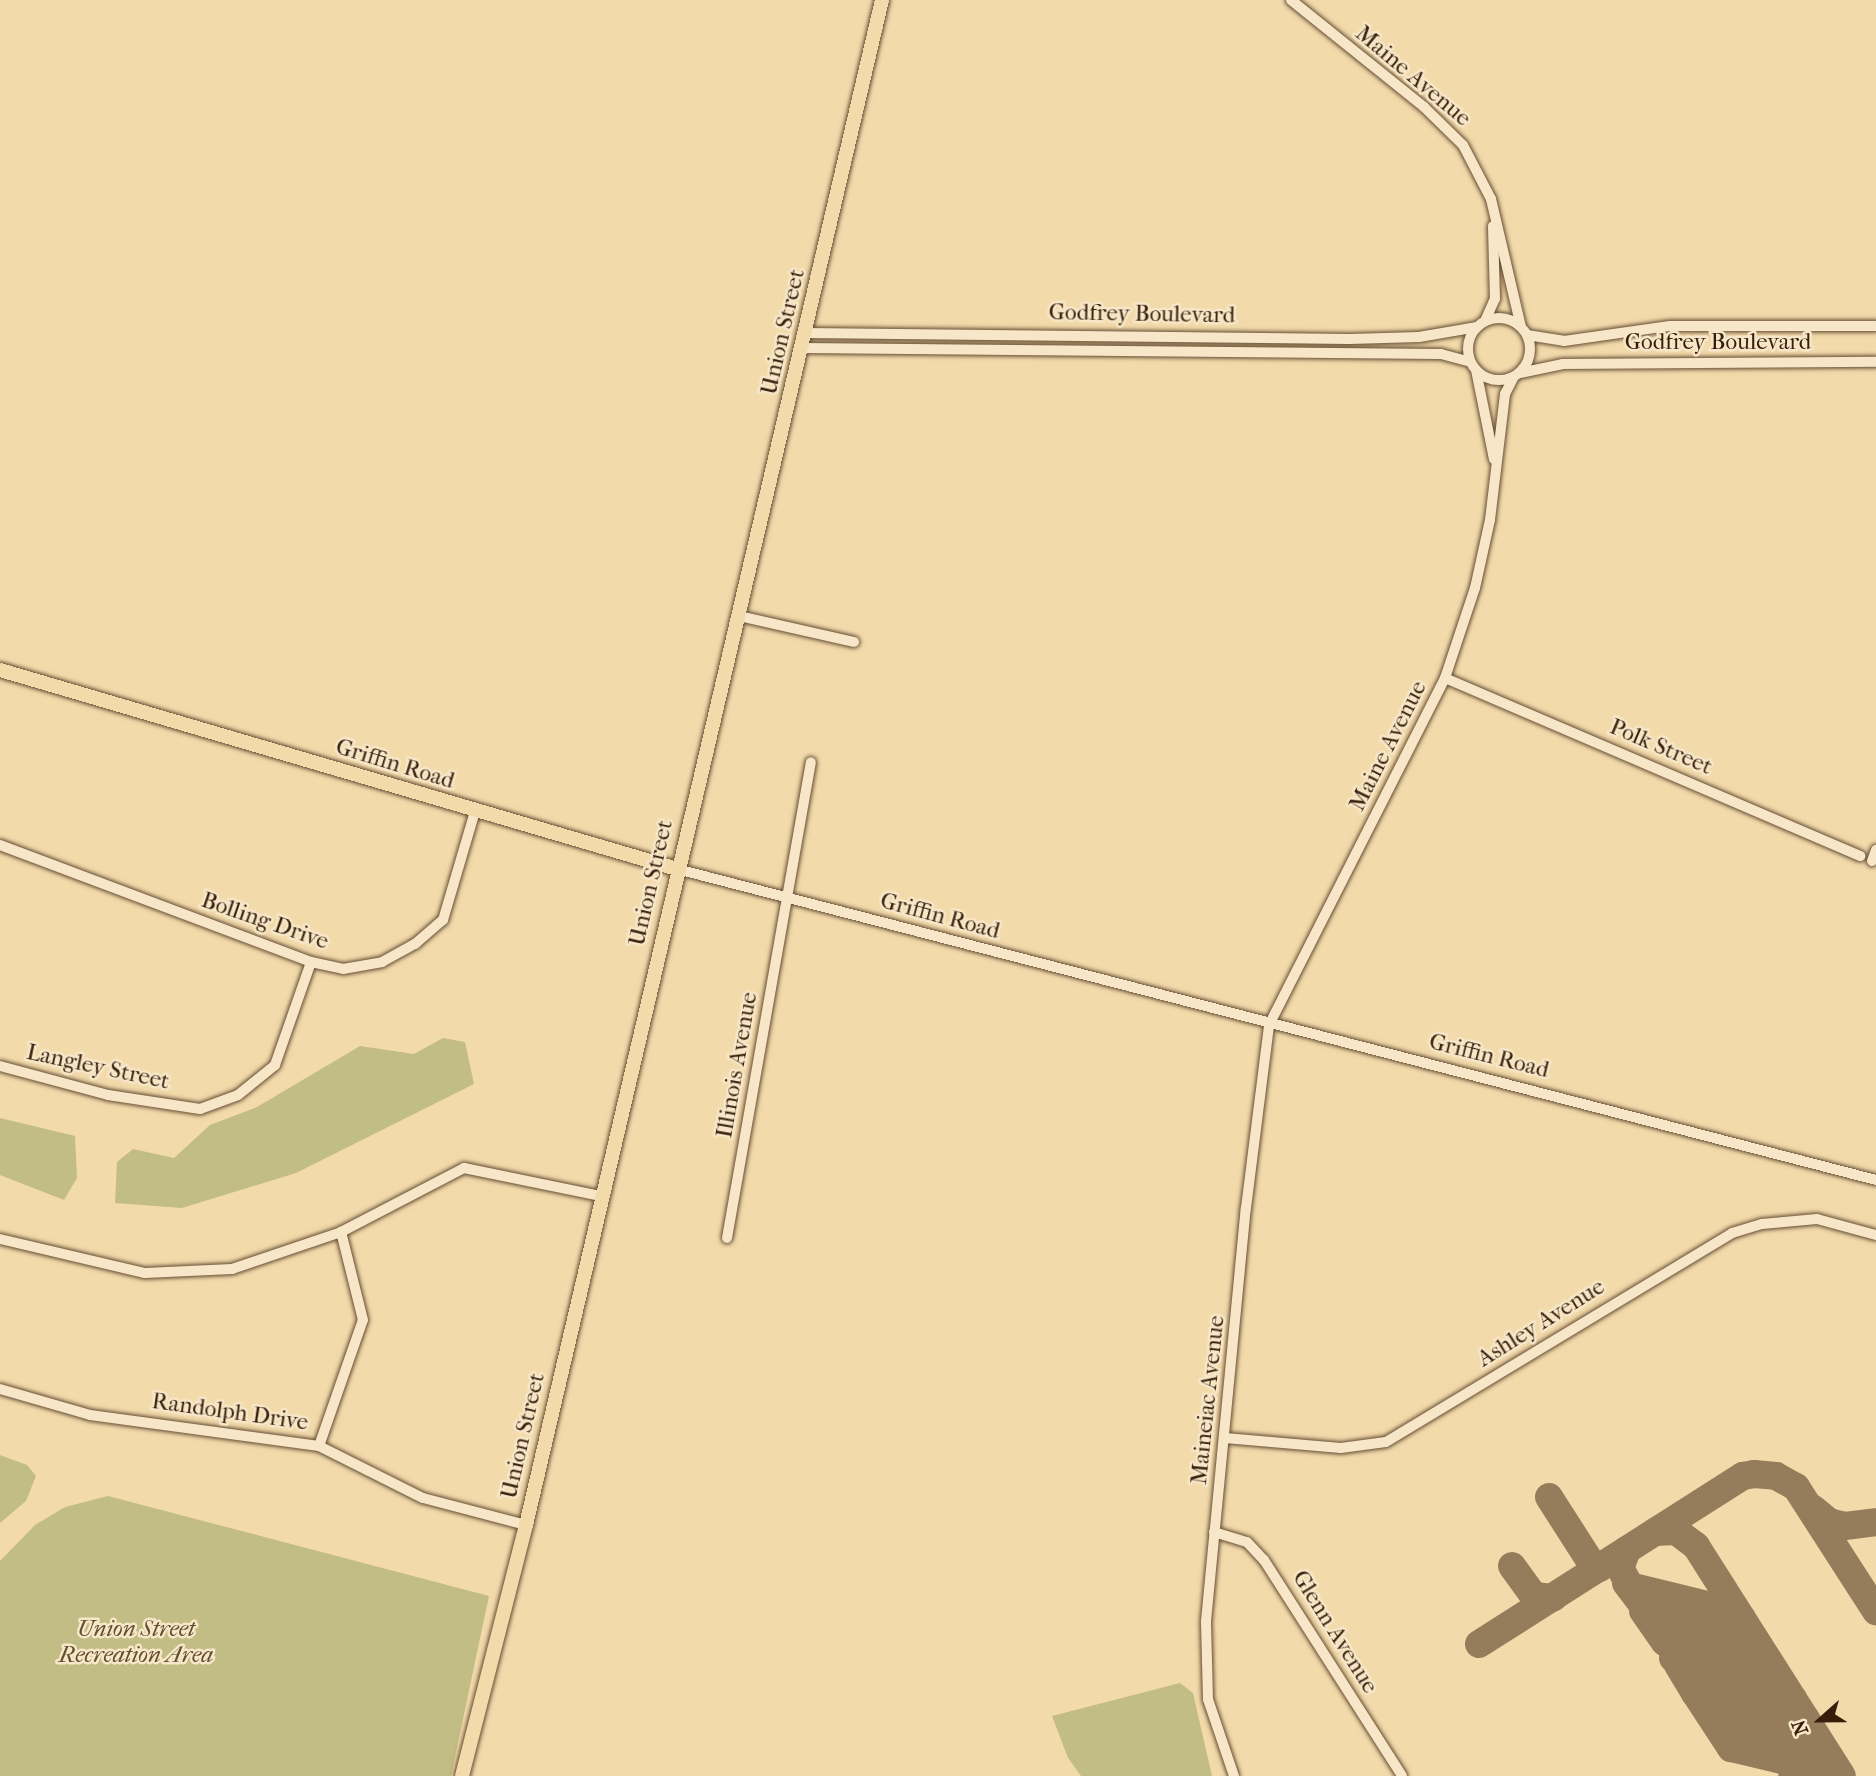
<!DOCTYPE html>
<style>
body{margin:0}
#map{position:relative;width:1876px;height:1776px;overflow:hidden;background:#f3daab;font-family:"IM FELL French Canon",serif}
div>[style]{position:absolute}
.green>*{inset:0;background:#c2bd84}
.taxiway>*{height:28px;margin:-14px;padding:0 14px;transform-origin:14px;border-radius:14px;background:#957c5b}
.roads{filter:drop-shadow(0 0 2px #664d33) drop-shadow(0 0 2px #664d33)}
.minor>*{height:10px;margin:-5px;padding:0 5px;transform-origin:5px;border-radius:5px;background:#f7e7c8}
.minor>.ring{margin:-5px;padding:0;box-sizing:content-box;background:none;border:10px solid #f7e7c8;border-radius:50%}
.major>*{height:14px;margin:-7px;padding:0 7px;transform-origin:7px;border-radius:7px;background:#f3daab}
span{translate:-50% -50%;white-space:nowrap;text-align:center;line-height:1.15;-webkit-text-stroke:5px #f7e7c8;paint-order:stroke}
.street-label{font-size:23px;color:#371e0b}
.park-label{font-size:23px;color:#614e2f;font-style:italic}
.north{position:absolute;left:1785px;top:1685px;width:70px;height:70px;-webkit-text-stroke:5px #f7e7c8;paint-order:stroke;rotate:249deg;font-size:19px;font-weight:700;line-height:28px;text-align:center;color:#371e0b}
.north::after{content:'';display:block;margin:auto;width:24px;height:32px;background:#371e0b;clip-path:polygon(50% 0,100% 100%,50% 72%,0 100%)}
</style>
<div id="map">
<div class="green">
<i style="clip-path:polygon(443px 1038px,465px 1042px,474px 1084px,296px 1173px,182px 1208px,115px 1203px,117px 1162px,133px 1149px,174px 1158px,210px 1125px,257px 1107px,360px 1046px,414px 1054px)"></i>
<i style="clip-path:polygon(0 1118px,75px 1136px,77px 1178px,64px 1200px,0 1175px)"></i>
<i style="clip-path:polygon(0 1455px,27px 1465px,36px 1476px,26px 1501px,0 1523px)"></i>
<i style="clip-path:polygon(108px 1496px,489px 1596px,451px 1776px,0 1776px,0 1561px,35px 1525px,65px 1507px)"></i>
<i style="clip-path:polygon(1180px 1683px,1193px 1693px,1212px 1776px,1081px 1776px,1068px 1758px,1052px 1716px)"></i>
</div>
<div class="taxiway">
<i style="left:1549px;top:1497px;width:76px;rotate:57.4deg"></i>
<i style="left:1590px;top:1561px;width:12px;rotate:35deg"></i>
<i style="left:1812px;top:1508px;width:22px;rotate:39deg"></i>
<i style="left:1829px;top:1522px;width:16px;rotate:14deg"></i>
<i style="left:1845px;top:1526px;width:31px;rotate:-7deg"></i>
<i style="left:1655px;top:1532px;width:21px;rotate:-3deg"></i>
<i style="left:1676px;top:1531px;width:25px;rotate:37deg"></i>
<i style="left:1696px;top:1546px;width:272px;rotate:57.6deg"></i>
<i style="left:1627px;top:1550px;width:19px;rotate:111deg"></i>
<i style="left:1620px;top:1568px;width:21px;rotate:61deg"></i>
<i style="left:1630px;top:1586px;width:101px;rotate:13.8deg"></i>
<i style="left:1728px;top:1610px;width:16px;rotate:30deg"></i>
<i style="left:1512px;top:1566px;width:37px;rotate:54deg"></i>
<i style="left:1534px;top:1596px;width:19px;rotate:6deg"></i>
<i style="left:1626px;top:1583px;width:40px;rotate:53deg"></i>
<i style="left:1650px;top:1615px;width:99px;rotate:13.5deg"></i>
<i style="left:1746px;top:1638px;width:15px;rotate:32deg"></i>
<i style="left:1643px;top:1611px;width:38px;rotate:55deg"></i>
<i style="left:1665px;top:1642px;width:108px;rotate:13.4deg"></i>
<i style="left:1770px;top:1667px;width:8px;rotate:45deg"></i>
<i style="left:1479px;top:1644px;width:313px;rotate:-32.5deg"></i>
<i style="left:1743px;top:1476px;width:11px;rotate:-10deg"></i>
<i style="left:1754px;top:1474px;width:22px;rotate:5deg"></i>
<i style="left:1776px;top:1476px;width:23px;rotate:29deg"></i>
<i style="left:1796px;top:1487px;width:148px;rotate:57.2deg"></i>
<i style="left:1673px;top:1658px;width:14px;rotate:45deg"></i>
<i style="left:1683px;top:1668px;width:95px;rotate:12.7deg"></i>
<i style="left:1776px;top:1689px;width:20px;rotate:30deg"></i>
<i style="left:1678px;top:1665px;width:33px;rotate:59deg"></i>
<i style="left:1695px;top:1693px;width:10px;rotate:24deg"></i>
<i style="left:1704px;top:1697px;width:104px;rotate:12.2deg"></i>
<i style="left:1806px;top:1719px;width:38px;rotate:93deg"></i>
<i style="left:1804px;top:1757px;width:22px;rotate:122deg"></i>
<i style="left:1695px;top:1693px;width:66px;rotate:56.8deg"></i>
<i style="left:1731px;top:1748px;width:86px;rotate:13.4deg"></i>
<i style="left:1714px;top:1721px;width:113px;rotate:14.9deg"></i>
</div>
<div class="roads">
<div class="minor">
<i style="left:1291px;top:0;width:171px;rotate:38.8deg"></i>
<i style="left:1424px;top:107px;width:54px;rotate:44.3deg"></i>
<i style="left:1463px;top:145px;width:61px;rotate:62.6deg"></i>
<i style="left:1491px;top:199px;width:131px;rotate:76.8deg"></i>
<i class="ring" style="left:1468px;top:318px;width:52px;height:52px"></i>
<i style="left:1485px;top:321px;width:24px;rotate:-66deg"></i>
<i style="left:1495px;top:299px;width:73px;rotate:-91.6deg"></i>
<i style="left:806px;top:333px;width:544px;rotate:0.63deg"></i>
<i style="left:1350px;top:339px;width:69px;rotate:-1.7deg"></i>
<i style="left:1419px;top:337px;width:59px;rotate:-9.8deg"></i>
<i style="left:1527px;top:335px;width:37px;rotate:9deg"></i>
<i style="left:1564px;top:341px;width:107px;rotate:-8.1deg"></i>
<i style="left:1670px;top:326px;width:206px"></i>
<i style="left:802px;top:348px;width:639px;rotate:0.54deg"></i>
<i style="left:1441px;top:354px;width:30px;rotate:15deg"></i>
<i style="left:1476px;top:370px;width:91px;rotate:78.6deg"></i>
<i style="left:1520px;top:373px;width:44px;rotate:-11.8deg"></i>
<i style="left:1563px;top:364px;width:313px;rotate:-0.4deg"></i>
<i style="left:739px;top:616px;width:118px;rotate:12.7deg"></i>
<i style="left:1445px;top:678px;width:452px;rotate:23.2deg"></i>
<i style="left:0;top:845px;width:332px;rotate:20.6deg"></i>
<i style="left:311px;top:962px;width:33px;rotate:12deg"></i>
<i style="left:343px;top:969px;width:40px;rotate:-10deg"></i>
<i style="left:382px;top:962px;width:38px;rotate:-29deg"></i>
<i style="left:415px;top:944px;width:37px;rotate:-41deg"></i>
<i style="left:443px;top:920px;width:114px;rotate:-73.6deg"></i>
<i style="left:1872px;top:861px;width:12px;rotate:-70deg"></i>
<i style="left:677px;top:869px;width:1239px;rotate:14.54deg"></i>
<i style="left:0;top:1066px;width:112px;rotate:15deg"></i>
<i style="left:108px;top:1095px;width:93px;rotate:8.7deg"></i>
<i style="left:200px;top:1109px;width:40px;rotate:-20.2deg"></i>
<i style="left:238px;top:1095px;width:48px;rotate:-39deg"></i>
<i style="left:275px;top:1065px;width:109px;rotate:-70.7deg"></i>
<i style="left:727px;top:1238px;width:483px;rotate:-80deg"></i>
<i style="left:0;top:1239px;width:149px;rotate:13.2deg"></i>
<i style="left:145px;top:1273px;width:87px;rotate:-2.6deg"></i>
<i style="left:232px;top:1269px;width:115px;rotate:-18.7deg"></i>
<i style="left:341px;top:1232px;width:139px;rotate:-27.5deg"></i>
<i style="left:464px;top:1168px;width:140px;rotate:11.6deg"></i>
<i style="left:0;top:1389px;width:94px;rotate:16.1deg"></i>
<i style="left:90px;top:1415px;width:231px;rotate:7.7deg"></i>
<i style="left:319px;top:1446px;width:116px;rotate:26.6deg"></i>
<i style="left:423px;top:1498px;width:106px;rotate:14.7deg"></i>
<i style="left:1225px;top:1438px;width:116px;rotate:4.9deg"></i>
<i style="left:1341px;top:1448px;width:45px;rotate:-7.6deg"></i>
<i style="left:1386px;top:1442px;width:404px;rotate:-31.1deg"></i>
<i style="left:1732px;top:1233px;width:31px;rotate:-17deg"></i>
<i style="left:1762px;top:1224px;width:55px;rotate:-5.2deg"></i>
<i style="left:1817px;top:1219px;width:61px;rotate:15.2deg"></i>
<i style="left:319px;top:1446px;width:133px;rotate:-70.8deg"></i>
<i style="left:363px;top:1320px;width:91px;rotate:-104deg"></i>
<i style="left:1214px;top:1532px;width:34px;rotate:17deg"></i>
<i style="left:1247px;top:1542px;width:25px;rotate:47deg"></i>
<i style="left:1264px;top:1560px;width:256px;rotate:57.4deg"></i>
<i style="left:1234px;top:1776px;width:81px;rotate:-108.7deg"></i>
<i style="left:1208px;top:1699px;width:78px;rotate:-91.5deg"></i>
<i style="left:1206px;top:1621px;width:415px;rotate:-84.5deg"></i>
<i style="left:1246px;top:1208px;width:184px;rotate:-82.8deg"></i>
<i style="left:1269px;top:1025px;width:389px;rotate:-63.1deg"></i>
<i style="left:1445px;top:678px;width:95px;rotate:-71.6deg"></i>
<i style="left:1475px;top:588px;width:70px;rotate:-77.6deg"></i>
<i style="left:1490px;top:520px;width:127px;rotate:-83.2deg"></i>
<i style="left:1505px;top:394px;width:18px;rotate:-63deg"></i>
</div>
<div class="major">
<i style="left:0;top:670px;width:706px;rotate:16.38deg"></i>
<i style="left:462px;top:1776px;width:259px;rotate:-75.7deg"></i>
<i style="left:526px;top:1525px;width:1566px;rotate:-76.86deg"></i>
</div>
</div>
<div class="street-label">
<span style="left:1413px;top:76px;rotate:40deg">Maine Avenue</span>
<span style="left:1142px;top:314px;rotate:1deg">Godfrey Boulevard</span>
<span style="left:783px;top:332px;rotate:-77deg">Union Street</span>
<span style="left:1718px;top:342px">Godfrey Boulevard</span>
<span style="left:1388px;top:746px;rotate:-63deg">Maine Avenue</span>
<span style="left:1661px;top:747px;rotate:23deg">Polk Street</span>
<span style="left:395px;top:764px;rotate:17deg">Griffin Road</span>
<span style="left:651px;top:883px;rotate:-77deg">Union Street</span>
<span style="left:940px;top:916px;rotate:15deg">Griffin Road</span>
<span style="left:265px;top:921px;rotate:19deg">Bolling Drive</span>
<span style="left:1489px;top:1056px;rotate:14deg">Griffin Road</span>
<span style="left:737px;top:1065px;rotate:-80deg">Illinois Avenue</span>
<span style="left:98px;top:1067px;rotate:12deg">Langley Street</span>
<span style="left:1541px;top:1323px;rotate:-32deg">Ashley Avenue</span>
<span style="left:1208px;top:1400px;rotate:-84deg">Maineiac Avenue</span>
<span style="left:230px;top:1412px;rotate:8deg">Randolph Drive</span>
<span style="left:523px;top:1436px;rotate:-77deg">Union Street</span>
<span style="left:1335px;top:1632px;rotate:58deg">Glenn Avenue</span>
</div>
<div class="park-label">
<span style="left:136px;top:1642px">Union Street<br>Recreation Area</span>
</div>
<div class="north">N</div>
</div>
